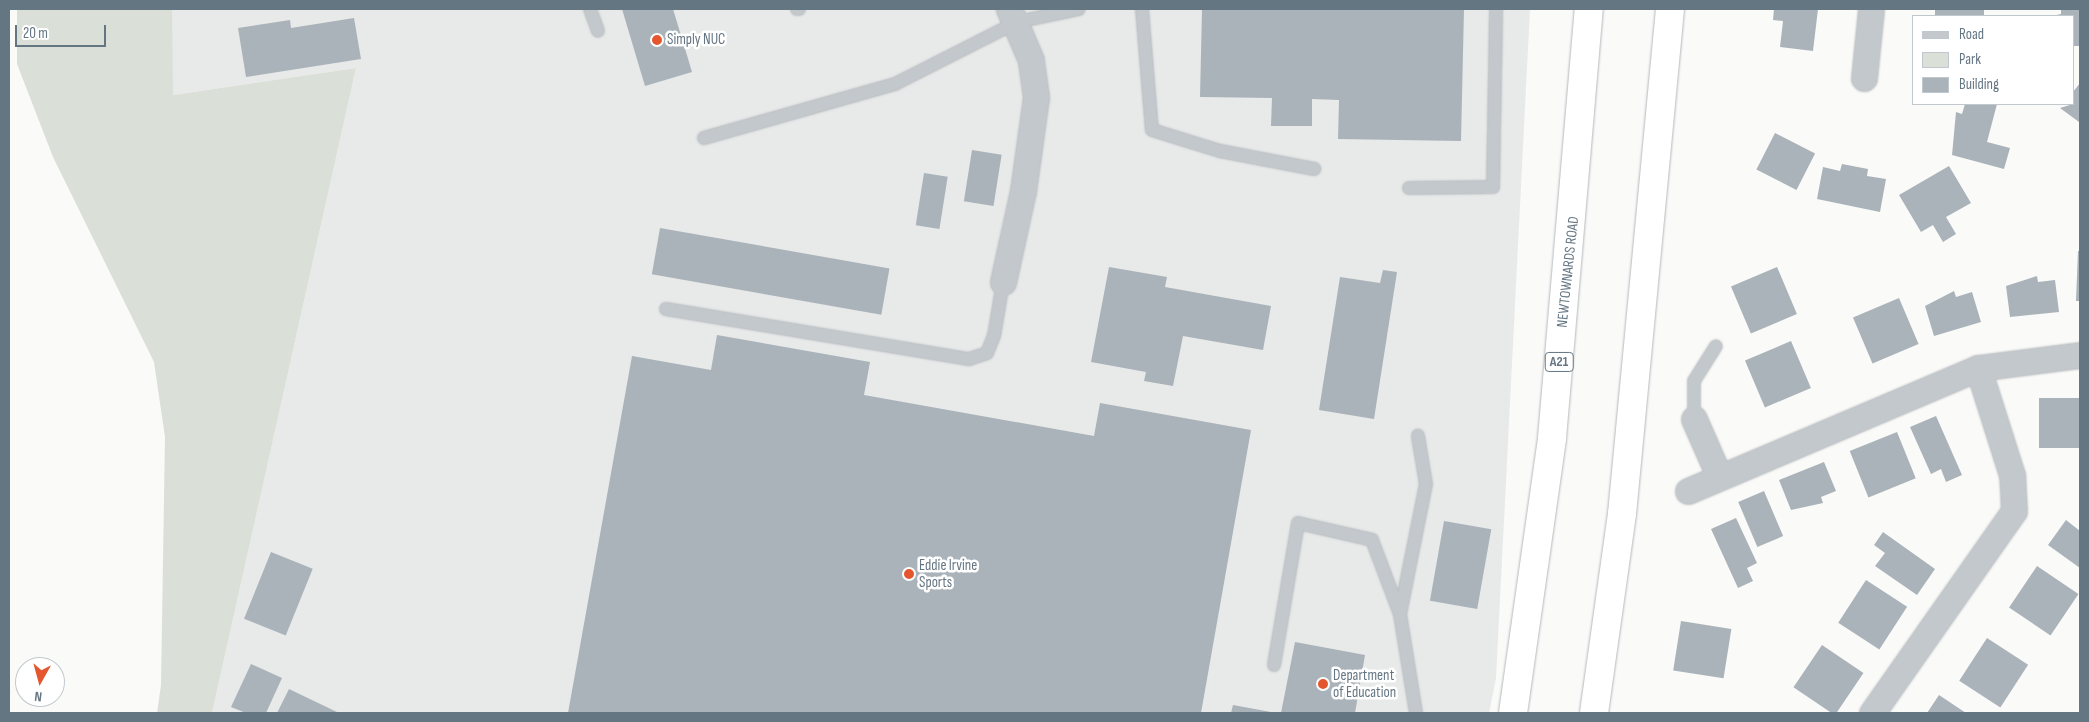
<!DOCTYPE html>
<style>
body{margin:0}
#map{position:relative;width:2089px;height:722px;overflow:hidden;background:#fafaf8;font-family:"Sofia Sans Condensed",sans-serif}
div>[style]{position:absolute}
.built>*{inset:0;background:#e8e9e9}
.green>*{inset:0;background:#dadfd7}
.building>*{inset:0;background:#aab3b9;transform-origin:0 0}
.roads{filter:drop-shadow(0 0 1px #b4b9bd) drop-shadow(0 0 1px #b4b9bd)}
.service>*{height:12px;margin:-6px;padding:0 6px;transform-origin:6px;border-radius:6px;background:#c3c8cc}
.minor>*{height:25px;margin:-12.5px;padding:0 12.5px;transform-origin:12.5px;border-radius:12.5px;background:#c3c8cc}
.trunk>*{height:28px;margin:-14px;padding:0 14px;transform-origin:14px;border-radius:14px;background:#fff}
.dots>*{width:14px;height:14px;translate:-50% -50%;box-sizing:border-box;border:2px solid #fff;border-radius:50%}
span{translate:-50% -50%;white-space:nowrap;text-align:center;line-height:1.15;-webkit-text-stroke:5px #fff;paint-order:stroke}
.shield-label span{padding:1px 4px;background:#fff;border:1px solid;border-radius:4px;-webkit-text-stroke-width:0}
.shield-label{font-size:14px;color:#657683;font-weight:700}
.poi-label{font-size:15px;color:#657683}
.left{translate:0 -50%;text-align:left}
.street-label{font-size:15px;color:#657683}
.frame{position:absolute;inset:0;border:10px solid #657683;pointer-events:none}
.legend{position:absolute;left:1912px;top:15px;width:162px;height:90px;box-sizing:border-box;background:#fff;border:1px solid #c1c8cd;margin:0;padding:6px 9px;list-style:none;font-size:15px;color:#657683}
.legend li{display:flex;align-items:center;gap:10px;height:25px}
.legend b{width:25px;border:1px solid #c1c8cd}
.north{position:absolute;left:15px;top:657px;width:50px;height:50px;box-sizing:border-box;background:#fff;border:1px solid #c1c8cd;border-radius:50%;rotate:187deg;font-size:14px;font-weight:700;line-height:20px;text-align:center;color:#657683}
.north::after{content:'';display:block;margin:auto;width:18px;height:22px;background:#e4572e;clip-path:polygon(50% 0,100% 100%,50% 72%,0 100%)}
.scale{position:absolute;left:15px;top:25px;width:91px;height:22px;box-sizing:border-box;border:2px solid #657683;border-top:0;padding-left:6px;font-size:15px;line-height:18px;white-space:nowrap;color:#657683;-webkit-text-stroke:4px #fff;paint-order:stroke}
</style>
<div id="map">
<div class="built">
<i style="clip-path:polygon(172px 9px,1530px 9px,1496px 678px,1489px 713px,212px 713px,356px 68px,172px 95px)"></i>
</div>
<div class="green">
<i style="clip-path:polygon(17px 9px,172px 9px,173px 95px,356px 68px,212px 713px,157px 713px,161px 685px,165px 437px,154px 362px,53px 157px,17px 64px)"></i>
</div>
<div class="building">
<i style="clip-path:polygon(622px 9px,673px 9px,692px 72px,645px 86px)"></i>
<i style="clip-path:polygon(1202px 9px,1464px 9px,1461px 141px,1338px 139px,1339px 100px,1312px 99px,1312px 126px,1271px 126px,1272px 98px,1200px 97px)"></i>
<i style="clip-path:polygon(1774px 9px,1818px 9px,1813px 51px,1780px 47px,1783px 21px,1773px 20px)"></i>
<i style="left:1935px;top:9px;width:49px;height:7px"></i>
<i style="clip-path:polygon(2061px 9px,2080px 9px,2080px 46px,2073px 46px,2073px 16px,2052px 16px,2061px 14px)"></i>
<i style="clip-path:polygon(354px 18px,361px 59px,246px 77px,238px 28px,290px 20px,291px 28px)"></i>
<i style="clip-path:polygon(2080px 83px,2080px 121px,2079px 122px,2060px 108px,2073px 104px,2073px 92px)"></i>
<i style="clip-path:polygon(1965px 104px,1997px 104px,1987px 142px,2010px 148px,2004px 169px,1952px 155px,1956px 112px,1962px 114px)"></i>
<i style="left:1775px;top:133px;width:45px;height:41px;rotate:27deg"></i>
<i style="left:972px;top:150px;width:30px;height:52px;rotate:9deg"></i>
<i style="clip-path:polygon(1842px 164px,1868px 169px,1867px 176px,1886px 179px,1880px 212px,1817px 199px,1823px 167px,1840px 171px)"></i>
<i style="clip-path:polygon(1949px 166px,1971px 203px,1946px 217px,1956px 234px,1943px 242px,1933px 225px,1921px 232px,1899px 195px)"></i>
<i style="left:924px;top:173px;width:24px;height:53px;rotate:9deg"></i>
<i style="left:660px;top:228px;width:233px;height:47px;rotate:10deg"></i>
<i style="clip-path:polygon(2078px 251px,2080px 251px,2080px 301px,2076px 301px)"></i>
<i style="clip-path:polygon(1109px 267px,1167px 277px,1165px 287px,1271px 306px,1263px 350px,1183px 336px,1173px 386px,1144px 381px,1146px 372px,1091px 362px)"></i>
<i style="left:1777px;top:267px;width:51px;height:50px;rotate:67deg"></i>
<i style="clip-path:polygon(1383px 270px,1397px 272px,1374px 419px,1319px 410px,1340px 277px,1380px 283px)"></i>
<i style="clip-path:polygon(2037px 276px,2038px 282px,2055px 280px,2059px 312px,2010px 317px,2006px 286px)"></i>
<i style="clip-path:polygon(1954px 291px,1956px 297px,1972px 292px,1981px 322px,1934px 336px,1925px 306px)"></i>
<i style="left:1899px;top:298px;width:50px;height:50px;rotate:67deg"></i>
<i style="clip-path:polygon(717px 335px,870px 362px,864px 395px,1094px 436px,1100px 403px,1251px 430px,1201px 713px,568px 713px,632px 356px,711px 370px)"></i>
<i style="left:1791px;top:341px;width:51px;height:50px;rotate:67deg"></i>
<i style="left:2080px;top:398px;width:50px;height:41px;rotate:90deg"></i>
<i style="clip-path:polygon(1936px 416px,1962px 475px,1946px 482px,1941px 469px,1931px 474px,1910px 427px)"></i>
<i style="left:1897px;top:432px;width:50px;height:51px;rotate:68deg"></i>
<i style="clip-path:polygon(1824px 462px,1836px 491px,1821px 497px,1823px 503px,1791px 510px,1779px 480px)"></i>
<i style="left:1764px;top:491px;width:49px;height:28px;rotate:67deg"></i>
<i style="clip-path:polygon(1736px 518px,1757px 563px,1747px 568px,1753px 581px,1738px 588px,1711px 529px)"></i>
<i style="clip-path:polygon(2066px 520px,2080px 531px,2080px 568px,2048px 545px)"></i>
<i style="left:1444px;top:521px;width:48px;height:81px;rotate:10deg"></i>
<i style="clip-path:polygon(1883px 532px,1935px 569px,1917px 595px,1875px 566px,1885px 553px,1874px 545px)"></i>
<i style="left:271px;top:552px;width:45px;height:72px;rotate:22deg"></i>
<i style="left:2037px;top:566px;width:50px;height:50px;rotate:34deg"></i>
<i style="left:1866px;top:580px;width:49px;height:51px;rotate:33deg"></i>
<i style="left:1681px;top:621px;width:51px;height:50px;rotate:9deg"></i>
<i style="left:1987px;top:638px;width:49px;height:51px;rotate:33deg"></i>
<i style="clip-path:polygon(1295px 642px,1365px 655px,1355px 713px,1281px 713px)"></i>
<i style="left:1822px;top:645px;width:50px;height:51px;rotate:34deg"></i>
<i style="clip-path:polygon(251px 664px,282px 678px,266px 713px,246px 713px,231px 707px)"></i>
<i style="clip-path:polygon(289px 689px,339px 713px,277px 713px)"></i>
<i style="clip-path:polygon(1939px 695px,1966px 713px,1927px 713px)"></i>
<i style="clip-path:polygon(1233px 705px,1271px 712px,1270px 713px,1231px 713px)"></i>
</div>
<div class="roads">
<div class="service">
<i style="left:590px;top:9px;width:23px;rotate:70deg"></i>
<i style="left:797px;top:9px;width:2px"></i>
<i style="left:1142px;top:9px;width:121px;rotate:85.3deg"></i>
<i style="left:1152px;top:130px;width:71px;rotate:17.2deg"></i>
<i style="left:1220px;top:151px;width:96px;rotate:10.8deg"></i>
<i style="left:704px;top:138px;width:198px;rotate:-15.8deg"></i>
<i style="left:895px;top:84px;width:137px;rotate:-26.9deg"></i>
<i style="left:1017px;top:22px;width:63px;rotate:-11.8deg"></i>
<i style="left:1409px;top:188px;width:84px;rotate:-0.7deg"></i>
<i style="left:1493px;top:187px;width:178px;rotate:-89deg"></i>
<i style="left:666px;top:309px;width:307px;rotate:9.4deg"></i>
<i style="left:969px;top:359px;width:19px;rotate:-18deg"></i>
<i style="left:987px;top:353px;width:18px;rotate:-68deg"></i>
<i style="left:994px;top:336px;width:55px;rotate:-80.5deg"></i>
<i style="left:1694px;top:419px;width:38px;rotate:-90deg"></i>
<i style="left:1694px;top:381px;width:41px;rotate:-57.8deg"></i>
<i style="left:1274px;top:665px;width:144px;rotate:-80.4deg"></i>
<i style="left:1298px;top:523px;width:76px;rotate:12.9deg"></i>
<i style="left:1372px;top:540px;width:79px;rotate:69.3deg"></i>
<i style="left:1416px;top:713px;width:100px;rotate:-99.2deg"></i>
<i style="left:1400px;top:614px;width:133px;rotate:-78.7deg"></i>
<i style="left:1426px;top:484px;width:49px;rotate:-99.5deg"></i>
</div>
<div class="minor">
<i style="left:1864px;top:78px;width:69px;rotate:-84.2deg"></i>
<i style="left:1003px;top:282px;width:93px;rotate:-77.6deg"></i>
<i style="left:1023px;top:191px;width:95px;rotate:-82.1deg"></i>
<i style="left:1036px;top:97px;width:37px;rotate:-98deg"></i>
<i style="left:1031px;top:60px;width:56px;rotate:-113.3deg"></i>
<i style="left:1694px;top:419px;width:62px;rotate:66.3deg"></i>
<i style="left:1688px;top:491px;width:315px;rotate:-23deg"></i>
<i style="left:1978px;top:368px;width:103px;rotate:-7.3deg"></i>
<i style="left:1872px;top:713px;width:247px;rotate:-54.9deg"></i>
<i style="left:2014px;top:511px;width:36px;rotate:-93deg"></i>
<i style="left:2012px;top:475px;width:112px;rotate:-107.6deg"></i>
</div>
<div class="trunk">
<i style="left:1513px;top:713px;width:278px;rotate:-81.9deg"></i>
<i style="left:1552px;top:438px;width:431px;rotate:-85.1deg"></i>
<i style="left:1594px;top:713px;width:201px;rotate:-82deg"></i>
<i style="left:1622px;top:514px;width:507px;rotate:-84.57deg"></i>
</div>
</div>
<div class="dots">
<i style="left:657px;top:40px;background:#e4572e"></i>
<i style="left:909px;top:574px;background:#e4572e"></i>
<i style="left:1323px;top:684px;background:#e4572e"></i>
</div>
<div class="shield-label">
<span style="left:1559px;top:362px">A21</span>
</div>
<div class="poi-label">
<span class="left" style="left:667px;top:40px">Simply NUC</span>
<span class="left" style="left:919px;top:574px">Eddie Irvine<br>Sports</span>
<span class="left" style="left:1333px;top:684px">Department<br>of Education</span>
</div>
<div class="street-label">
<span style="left:1568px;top:272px;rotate:-84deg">NEWTOWNARDS ROAD</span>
</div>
<div class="frame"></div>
<ul class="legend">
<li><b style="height:6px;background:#c3c8cc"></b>Road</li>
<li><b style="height:14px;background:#dadfd7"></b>Park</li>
<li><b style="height:14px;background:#aab3b9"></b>Building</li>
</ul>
<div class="north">N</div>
<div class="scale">20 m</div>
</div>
